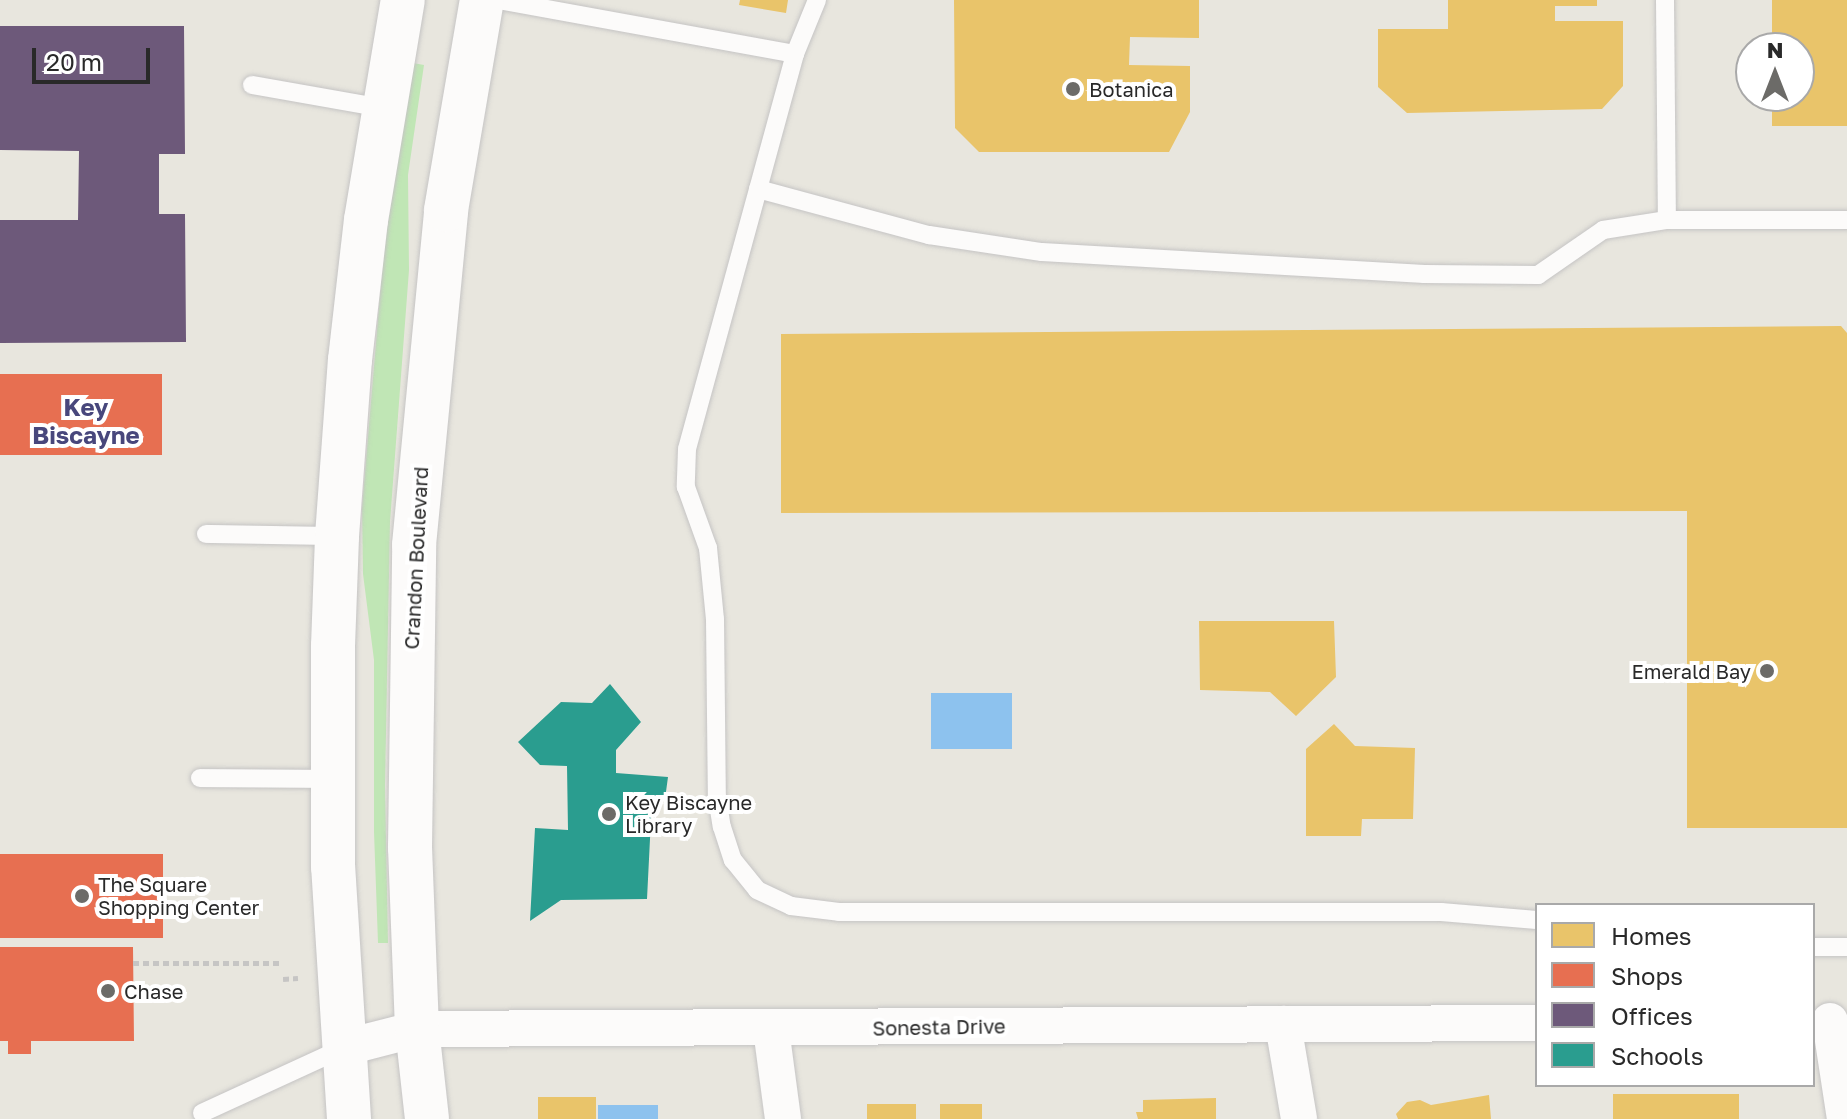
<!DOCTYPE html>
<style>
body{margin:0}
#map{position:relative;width:1847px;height:1119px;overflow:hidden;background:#e8e6de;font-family:"Golos Text",sans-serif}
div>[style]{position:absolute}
.green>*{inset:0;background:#c0e6b5}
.water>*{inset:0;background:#8dc2ee;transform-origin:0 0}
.homes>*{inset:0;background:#e9c46a;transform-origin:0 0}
.shops>*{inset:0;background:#e76f51;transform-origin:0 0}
.offices>*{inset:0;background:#6d597a}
.schools>*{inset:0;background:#2a9d8f}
.path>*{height:5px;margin-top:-2.5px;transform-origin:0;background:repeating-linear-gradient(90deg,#c6c5c4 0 6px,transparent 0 10px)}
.roads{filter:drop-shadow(0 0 2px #c5c4c4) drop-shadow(0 0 2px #c5c4c4)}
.service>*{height:18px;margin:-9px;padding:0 9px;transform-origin:9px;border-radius:9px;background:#fcfbfa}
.minor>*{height:36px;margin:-18px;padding:0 18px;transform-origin:18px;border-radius:18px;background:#fcfbfa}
.secondary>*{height:44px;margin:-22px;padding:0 22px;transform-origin:22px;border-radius:22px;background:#fcfbfa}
.dots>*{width:22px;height:22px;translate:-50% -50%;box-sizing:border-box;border:4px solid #fff;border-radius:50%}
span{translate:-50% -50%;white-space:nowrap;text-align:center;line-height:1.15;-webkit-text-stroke:8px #fff;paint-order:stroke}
.poi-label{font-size:20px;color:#292929}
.left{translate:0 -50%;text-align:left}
.right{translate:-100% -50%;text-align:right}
.street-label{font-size:20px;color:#292929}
.quarter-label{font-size:24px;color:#48477c;font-weight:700}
.legend{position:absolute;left:1535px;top:903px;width:280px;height:184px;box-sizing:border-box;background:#fff;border:2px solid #a9a9a9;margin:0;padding:10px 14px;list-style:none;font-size:24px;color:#292929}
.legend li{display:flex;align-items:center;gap:16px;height:40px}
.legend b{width:40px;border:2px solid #a9a9a9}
.north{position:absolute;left:1735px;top:32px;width:80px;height:80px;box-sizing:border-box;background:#fff;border:2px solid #a9a9a9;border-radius:50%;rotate:0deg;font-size:22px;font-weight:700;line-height:32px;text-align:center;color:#292929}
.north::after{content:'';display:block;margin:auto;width:28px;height:36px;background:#6c6b68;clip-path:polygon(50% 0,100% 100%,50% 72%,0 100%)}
.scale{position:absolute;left:32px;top:48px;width:118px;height:36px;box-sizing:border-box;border:4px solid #292929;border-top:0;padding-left:10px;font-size:24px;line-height:28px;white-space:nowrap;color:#292929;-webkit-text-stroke:6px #fff;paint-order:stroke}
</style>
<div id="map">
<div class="green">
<i style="clip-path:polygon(413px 63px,424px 65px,408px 175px,409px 270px,390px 522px,385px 786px,388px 943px,378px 943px,374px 832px,374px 660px,363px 574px,362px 508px,384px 248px)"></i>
</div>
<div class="water">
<i style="left:1012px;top:693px;width:56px;height:81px;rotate:90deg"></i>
<i style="left:598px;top:1105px;width:60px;height:14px"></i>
</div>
<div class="homes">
<i style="clip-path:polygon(740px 0,788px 0,786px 13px,739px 5px)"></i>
<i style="clip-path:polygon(954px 0,1199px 0,1199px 38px,1130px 37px,1129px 65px,1190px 66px,1190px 112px,1169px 152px,979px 152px,955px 128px)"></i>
<i style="clip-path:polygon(1448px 0,1597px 0,1597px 6px,1555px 6px,1555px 21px,1623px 21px,1623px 86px,1602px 109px,1407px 113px,1378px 87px,1378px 29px,1448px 29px)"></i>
<i style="clip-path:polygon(1772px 0,1847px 0,1847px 126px,1772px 126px,1772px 96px,1799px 96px,1799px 48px,1772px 48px)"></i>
<i style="clip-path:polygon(1841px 326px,1847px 333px,1847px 828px,1687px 828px,1687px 511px,781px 513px,781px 334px)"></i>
<i style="clip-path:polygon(1199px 621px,1334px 621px,1336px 677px,1296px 716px,1270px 692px,1200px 690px)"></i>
<i style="clip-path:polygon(1334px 724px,1355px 746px,1415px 748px,1413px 819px,1362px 819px,1361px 836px,1306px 836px,1306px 749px)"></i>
<i style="left:1613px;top:1094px;width:126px;height:25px"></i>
<i style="clip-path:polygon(1489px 1095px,1491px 1119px,1398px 1119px,1396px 1114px,1407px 1102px,1420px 1100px,1431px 1105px)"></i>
<i style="left:596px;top:1097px;width:22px;height:58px;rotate:90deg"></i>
<i style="clip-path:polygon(1216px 1098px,1216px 1119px,1138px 1119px,1136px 1112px,1143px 1112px,1143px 1100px)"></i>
<i style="left:916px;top:1104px;width:15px;height:49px;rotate:90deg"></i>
<i style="left:982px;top:1104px;width:15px;height:42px;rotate:90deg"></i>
</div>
<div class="shops">
<i style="left:0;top:374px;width:162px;height:81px"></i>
<i style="left:0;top:854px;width:163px;height:84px"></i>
<i style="clip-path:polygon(0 947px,133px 947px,134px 1041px,31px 1041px,31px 1054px,8px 1054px,8px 1041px,0 1041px)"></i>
</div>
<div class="offices">
<i style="clip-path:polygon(0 26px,184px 26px,185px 154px,159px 154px,159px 214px,185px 214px,186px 342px,0 343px,0 220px,78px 220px,79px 151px,0 150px)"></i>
</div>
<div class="schools">
<i style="clip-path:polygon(610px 684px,641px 722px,616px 750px,616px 773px,668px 777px,665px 799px,652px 799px,647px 899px,561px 900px,530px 921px,535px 828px,568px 830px,567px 766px,540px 765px,518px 742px,561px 702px,592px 703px)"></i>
</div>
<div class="path">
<i style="left:133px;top:963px;width:147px"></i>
<i style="left:283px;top:979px;width:15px;rotate:-4deg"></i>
</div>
<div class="roads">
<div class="service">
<i style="left:498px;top:0;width:302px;rotate:10.3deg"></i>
<i style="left:817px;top:0;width:58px;rotate:112.2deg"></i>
<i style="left:795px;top:54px;width:409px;rotate:105.3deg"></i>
<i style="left:687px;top:449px;width:38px;rotate:92deg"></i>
<i style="left:686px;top:487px;width:65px;rotate:70.2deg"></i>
<i style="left:708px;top:548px;width:71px;rotate:84.4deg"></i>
<i style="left:715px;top:619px;width:178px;rotate:89.4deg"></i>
<i style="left:717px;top:797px;width:30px;rotate:81deg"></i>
<i style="left:722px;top:827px;width:35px;rotate:72deg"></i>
<i style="left:733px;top:860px;width:38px;rotate:51deg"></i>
<i style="left:757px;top:890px;width:38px;rotate:25deg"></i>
<i style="left:791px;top:906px;width:48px;rotate:7.1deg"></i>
<i style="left:839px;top:912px;width:602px"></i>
<i style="left:1441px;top:912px;width:96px;rotate:4.8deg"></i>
<i style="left:1665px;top:0;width:220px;rotate:89.5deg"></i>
<i style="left:252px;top:85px;width:133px;rotate:10deg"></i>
<i style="left:758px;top:189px;width:177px;rotate:15.1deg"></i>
<i style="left:929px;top:235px;width:114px;rotate:8.6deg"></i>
<i style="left:1042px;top:252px;width:383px;rotate:3.3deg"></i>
<i style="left:1424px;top:274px;width:114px;rotate:0.5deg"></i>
<i style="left:1538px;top:275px;width:79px;rotate:-34.7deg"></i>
<i style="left:1603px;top:230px;width:65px;rotate:-8.9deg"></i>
<i style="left:1667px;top:220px;width:180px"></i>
<i style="left:206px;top:534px;width:131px;rotate:0.9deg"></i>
<i style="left:200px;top:778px;width:131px;rotate:0.4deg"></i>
<i style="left:1813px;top:947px;width:34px"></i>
<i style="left:202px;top:1113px;width:155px;rotate:-24.7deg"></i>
</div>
<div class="minor">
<i style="left:1830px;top:1021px;width:99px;rotate:81.3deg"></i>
<i style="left:1283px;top:1024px;width:96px;rotate:80.4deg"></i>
<i style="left:771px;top:1029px;width:91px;rotate:82.4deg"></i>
<i style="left:343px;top:1048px;width:76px;rotate:-14.4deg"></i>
<i style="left:417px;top:1029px;width:1120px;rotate:-0.31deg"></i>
</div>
<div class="secondary">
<i style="left:349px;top:1119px;width:253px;rotate:-93.6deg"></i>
<i style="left:333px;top:867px;width:221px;rotate:-90deg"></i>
<i style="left:333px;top:646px;width:110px;rotate:-87.9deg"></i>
<i style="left:337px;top:536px;width:176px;rotate:-85.8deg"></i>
<i style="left:350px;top:360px;width:141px;rotate:-83.5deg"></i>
<i style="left:366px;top:220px;width:223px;rotate:-80.5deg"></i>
<i style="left:427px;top:1119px;width:91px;rotate:-96.3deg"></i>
<i style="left:417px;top:1029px;width:181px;rotate:-92.2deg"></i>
<i style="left:410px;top:848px;width:303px;rotate:-89.2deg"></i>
<i style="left:414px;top:545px;width:337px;rotate:-84.5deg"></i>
<i style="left:446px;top:210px;width:213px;rotate:-80.3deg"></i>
</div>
</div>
<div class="dots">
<i style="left:1073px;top:89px;background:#6c6b68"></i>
<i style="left:1767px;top:671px;background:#6c6b68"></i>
<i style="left:609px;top:814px;background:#6c6b68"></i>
<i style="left:82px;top:896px;background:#6c6b68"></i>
<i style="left:108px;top:991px;background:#6c6b68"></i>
</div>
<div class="poi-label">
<span class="left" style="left:1089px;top:89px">Botanica</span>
<span class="right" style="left:1751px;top:671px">Emerald Bay</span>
<span class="left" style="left:625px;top:814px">Key Biscayne<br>Library</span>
<span class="left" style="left:98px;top:896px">The Square<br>Shopping Center</span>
<span class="left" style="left:124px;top:991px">Chase</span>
</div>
<div class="street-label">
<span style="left:416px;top:558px;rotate:-87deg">Crandon Boulevard</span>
<span style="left:939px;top:1027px;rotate:-1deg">Sonesta Drive</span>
</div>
<div class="quarter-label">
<span style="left:86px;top:421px">Key<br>Biscayne</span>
</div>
<ul class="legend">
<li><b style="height:22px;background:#e9c46a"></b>Homes</li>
<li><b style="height:22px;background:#e76f51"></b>Shops</li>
<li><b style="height:22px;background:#6d597a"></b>Offices</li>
<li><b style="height:22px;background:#2a9d8f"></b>Schools</li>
</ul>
<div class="north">N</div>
<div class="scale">20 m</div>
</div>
